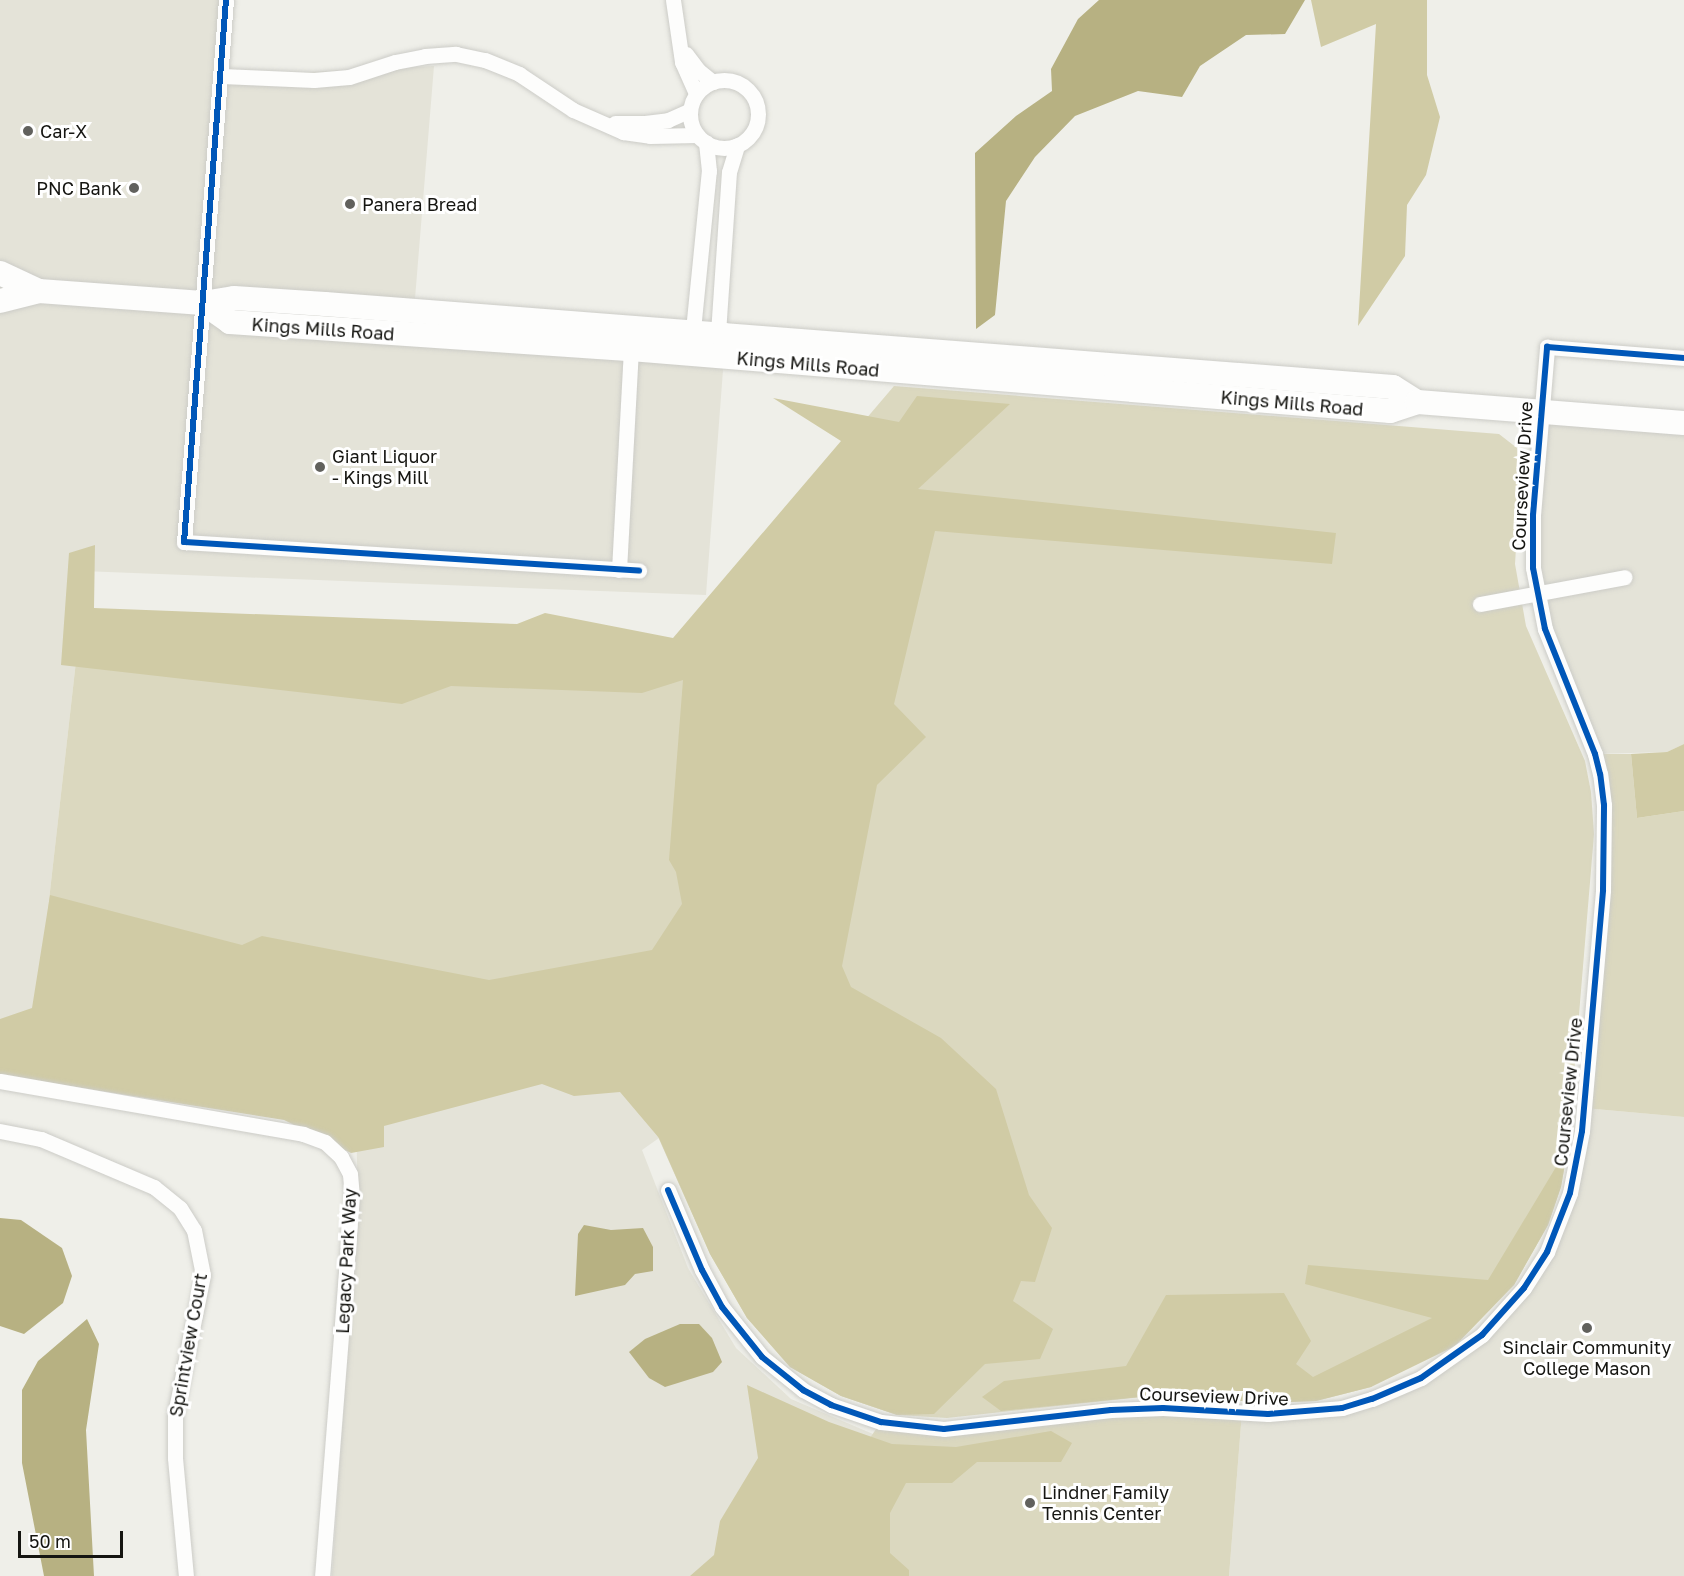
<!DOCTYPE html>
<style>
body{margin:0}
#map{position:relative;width:1684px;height:1576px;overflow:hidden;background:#efefe9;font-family:"Golos Text",sans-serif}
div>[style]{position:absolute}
.built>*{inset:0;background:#e4e3d8}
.green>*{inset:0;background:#dbd8bf}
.forest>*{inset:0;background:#d0cba5}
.water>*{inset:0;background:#b7b182}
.roads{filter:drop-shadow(0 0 2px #ccccc7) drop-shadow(0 0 2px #ccccc7)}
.street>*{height:15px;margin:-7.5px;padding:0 7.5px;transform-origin:7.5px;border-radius:7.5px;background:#fdfdfc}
.street>.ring{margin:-7.5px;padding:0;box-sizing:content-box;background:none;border:15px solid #fdfdfc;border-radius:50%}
.primary>*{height:24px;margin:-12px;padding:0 12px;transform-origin:12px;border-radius:12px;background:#fdfdfc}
.cycleway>*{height:6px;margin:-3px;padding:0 3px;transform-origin:3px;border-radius:3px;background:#0057b8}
.dots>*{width:16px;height:16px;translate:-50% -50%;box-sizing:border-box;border:3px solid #fff;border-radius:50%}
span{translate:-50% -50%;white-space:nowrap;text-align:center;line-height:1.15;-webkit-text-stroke:6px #fff;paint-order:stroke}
.poi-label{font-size:18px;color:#151511}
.left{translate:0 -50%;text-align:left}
.right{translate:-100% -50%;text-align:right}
.street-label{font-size:18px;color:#151511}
.scale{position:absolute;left:18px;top:1531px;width:105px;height:27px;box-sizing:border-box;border:3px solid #151511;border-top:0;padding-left:8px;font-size:18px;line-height:21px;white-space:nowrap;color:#151511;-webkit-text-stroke:4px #fff;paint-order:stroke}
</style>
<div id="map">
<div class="built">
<i style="clip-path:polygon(0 0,226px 0,222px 76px,434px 66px,414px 311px,234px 298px,230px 322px,724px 357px,706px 595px,82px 571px,81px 617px,29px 1077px,0 1071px)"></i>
<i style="clip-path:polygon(1541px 411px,1684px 423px,1684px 744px,1667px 752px,1595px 754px,1536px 594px)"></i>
<i style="clip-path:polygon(623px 1058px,659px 1138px,642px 1150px,688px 1268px,736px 1348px,791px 1399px,873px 1434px,774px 1576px,332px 1576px,358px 1195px,356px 1127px)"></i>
<i style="clip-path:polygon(1584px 1108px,1684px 1117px,1684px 1576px,1229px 1576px,1242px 1412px,1268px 1414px,1392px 1392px,1497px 1320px,1560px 1223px)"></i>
</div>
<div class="green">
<i style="clip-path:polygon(894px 386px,1499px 434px,1517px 448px,1521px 468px,1515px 564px,1526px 626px,1585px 761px,1591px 792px,1594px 834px,1568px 1147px,1561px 1187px,1548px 1225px,1514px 1285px,1371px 1387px,1316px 1401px,1262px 1403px,1170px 1394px,947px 1418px,897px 1415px,841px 1396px,790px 1367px,747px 1318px,710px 1254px,623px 1058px,29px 1077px,81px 617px,676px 642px)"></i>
<i style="clip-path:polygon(1595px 754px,1631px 754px,1637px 818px,1684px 811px,1684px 1117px,1584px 1108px,1603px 890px)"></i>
<i style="clip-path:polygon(1111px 1410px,1242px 1412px,1229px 1576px,774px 1576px,881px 1422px,912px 1428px)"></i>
</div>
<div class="forest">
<i style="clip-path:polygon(1311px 0,1427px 0,1427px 75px,1440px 117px,1426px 175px,1407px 205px,1405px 256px,1358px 326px,1376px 24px,1321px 47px)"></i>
<i style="clip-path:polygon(917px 396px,1010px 404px,918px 489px,1336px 533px,1332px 564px,935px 531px,894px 704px,926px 737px,877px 785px,842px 966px,851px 987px,941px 1038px,996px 1089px,1029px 1195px,1052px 1228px,1035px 1282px,1021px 1281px,1013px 1301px,1053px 1329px,1040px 1359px,985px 1364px,934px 1414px,897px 1415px,841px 1396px,790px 1367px,747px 1318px,710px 1254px,659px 1138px,620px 1092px,574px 1096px,542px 1084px,384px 1126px,384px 1147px,351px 1153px,284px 1120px,0 1075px,0 1019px,32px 1008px,50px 895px,242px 945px,262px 936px,489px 980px,652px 950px,682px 904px,676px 872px,669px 860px,683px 680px,642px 693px,451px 686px,402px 704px,61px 665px,69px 553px,95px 545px,94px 608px,517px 624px,545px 613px,673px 638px,841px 441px,773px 398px,899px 422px)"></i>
<i style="clip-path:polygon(1684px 744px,1684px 811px,1637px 818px,1631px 754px,1667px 752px)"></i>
<i style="clip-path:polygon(1568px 1147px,1561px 1187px,1548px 1225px,1514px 1285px,1455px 1346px,1371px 1387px,1316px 1401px,1262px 1403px,1170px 1394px,1001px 1411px,982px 1397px,1004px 1381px,1126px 1366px,1166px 1295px,1284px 1293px,1311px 1341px,1296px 1364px,1313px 1377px,1432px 1318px,1305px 1284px,1308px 1265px,1488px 1280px)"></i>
<i style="clip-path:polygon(747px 1385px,829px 1422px,892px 1444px,956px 1447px,1051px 1431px,1072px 1443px,1061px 1462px,977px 1462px,952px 1483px,906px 1483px,890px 1513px,890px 1553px,909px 1570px,909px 1576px,690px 1576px,714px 1555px,720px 1521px,758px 1458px)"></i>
</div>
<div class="water">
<i style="clip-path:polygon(1099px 0,1305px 0,1285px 34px,1246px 35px,1200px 66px,1182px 97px,1138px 91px,1075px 116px,1035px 157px,1006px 201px,995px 315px,976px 329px,975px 153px,1016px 116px,1052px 91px,1051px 69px,1078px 19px)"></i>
<i style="clip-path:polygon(0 1218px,21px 1220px,62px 1248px,72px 1276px,63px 1303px,24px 1334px,0 1326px)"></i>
<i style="clip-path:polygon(584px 1225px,611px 1230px,643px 1228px,653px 1247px,653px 1271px,635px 1274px,625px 1285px,575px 1296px,578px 1234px)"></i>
<i style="clip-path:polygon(87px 1319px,99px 1344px,86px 1430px,94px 1576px,44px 1576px,22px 1463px,22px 1390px,38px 1361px)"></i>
<i style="clip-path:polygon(680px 1324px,699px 1324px,712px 1338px,722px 1362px,713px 1372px,665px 1387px,649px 1378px,629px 1352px,645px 1339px)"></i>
</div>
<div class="roads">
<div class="street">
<i style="left:226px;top:0;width:544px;rotate:94.43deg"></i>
<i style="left:184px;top:542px;width:456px;rotate:3.6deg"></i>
<i style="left:673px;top:0;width:63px;rotate:81.7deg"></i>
<i style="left:682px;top:62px;width:35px;rotate:66deg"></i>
<i style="left:686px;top:54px;width:20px;rotate:53deg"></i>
<i style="left:698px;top:70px;width:19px;rotate:39deg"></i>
<i style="left:222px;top:76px;width:92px;rotate:2.5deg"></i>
<i style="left:314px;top:80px;width:35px;rotate:-5deg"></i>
<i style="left:349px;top:77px;width:48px;rotate:-18.1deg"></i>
<i style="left:395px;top:62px;width:31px;rotate:-11deg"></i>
<i style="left:425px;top:56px;width:31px;rotate:-4deg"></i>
<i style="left:456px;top:54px;width:30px;rotate:12deg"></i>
<i style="left:485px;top:60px;width:37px;rotate:22deg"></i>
<i style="left:519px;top:74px;width:65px;rotate:33.7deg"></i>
<i style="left:573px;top:110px;width:55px;rotate:23.7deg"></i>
<i style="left:623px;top:132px;width:27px;rotate:8deg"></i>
<i style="left:650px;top:136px;width:47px;rotate:-1.2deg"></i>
<i class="ring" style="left:690px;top:80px;width:53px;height:53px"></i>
<i style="left:615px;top:123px;width:30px"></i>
<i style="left:645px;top:123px;width:23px;rotate:-7deg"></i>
<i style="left:668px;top:120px;width:24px;rotate:-24deg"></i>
<i style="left:693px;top:330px;width:160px;rotate:-84.3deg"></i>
<i style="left:709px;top:171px;width:29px;rotate:-96deg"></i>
<i style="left:718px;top:333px;width:161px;rotate:-86.1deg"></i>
<i style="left:729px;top:172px;width:28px;rotate:-73deg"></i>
<i style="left:619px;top:570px;width:221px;rotate:-86.9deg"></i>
<i style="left:1480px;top:604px;width:147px;rotate:-10.5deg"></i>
<i style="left:0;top:1081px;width:308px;rotate:9.9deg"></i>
<i style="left:303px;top:1134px;width:23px;rotate:20deg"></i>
<i style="left:325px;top:1142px;width:22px;rotate:43deg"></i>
<i style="left:341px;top:1157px;width:19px;rotate:62deg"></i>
<i style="left:350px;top:1174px;width:22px;rotate:85deg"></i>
<i style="left:352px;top:1196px;width:381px;rotate:94.5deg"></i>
<i style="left:0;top:1131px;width:42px;rotate:11deg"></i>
<i style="left:41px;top:1139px;width:123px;rotate:23deg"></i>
<i style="left:154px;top:1187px;width:33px;rotate:39deg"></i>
<i style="left:180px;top:1208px;width:26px;rotate:58deg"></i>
<i style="left:194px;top:1230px;width:46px;rotate:78.7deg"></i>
<i style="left:203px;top:1275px;width:142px;rotate:101.4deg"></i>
<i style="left:175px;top:1414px;width:44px;rotate:90deg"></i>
<i style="left:175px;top:1458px;width:119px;rotate:84.7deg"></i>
<i style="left:668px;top:1190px;width:87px;rotate:67deg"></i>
<i style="left:702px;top:1270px;width:42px;rotate:61.6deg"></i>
<i style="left:722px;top:1307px;width:64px;rotate:51.3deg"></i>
<i style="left:762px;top:1357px;width:53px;rotate:38.8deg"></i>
<i style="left:803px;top:1390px;width:32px;rotate:28deg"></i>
<i style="left:831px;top:1405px;width:53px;rotate:18.8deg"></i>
<i style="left:881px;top:1422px;width:63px;rotate:6.3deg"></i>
<i style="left:944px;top:1429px;width:168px;rotate:-6.5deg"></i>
<i style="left:1111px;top:1410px;width:52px;rotate:-2.2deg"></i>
<i style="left:1163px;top:1408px;width:105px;rotate:3.3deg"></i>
<i style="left:1268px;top:1414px;width:74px;rotate:-4.6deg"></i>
<i style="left:1342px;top:1408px;width:31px;rotate:-17deg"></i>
<i style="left:1372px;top:1399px;width:53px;rotate:-23.2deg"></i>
<i style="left:1421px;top:1378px;width:75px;rotate:-35.2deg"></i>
<i style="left:1482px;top:1335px;width:63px;rotate:-48.2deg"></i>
<i style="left:1524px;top:1288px;width:43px;rotate:-57.4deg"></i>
<i style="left:1547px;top:1252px;width:63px;rotate:-68.7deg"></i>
<i style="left:1570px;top:1193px;width:63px;rotate:-79deg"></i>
<i style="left:1582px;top:1131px;width:242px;rotate:-85deg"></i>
<i style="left:1603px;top:890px;width:85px;rotate:-89.3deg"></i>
<i style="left:1604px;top:805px;width:31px;rotate:-97deg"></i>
<i style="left:1600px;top:774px;width:21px;rotate:-104deg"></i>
<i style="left:1595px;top:754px;width:135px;rotate:-111.8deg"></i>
<i style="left:1545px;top:629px;width:62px;rotate:-101.1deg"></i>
<i style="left:1533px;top:568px;width:53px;rotate:-90deg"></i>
<i style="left:1533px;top:515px;width:169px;rotate:-85.2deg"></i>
<i style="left:1547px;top:347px;width:137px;rotate:4.6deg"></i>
</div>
<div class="primary">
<i style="left:0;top:273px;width:43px;rotate:24.8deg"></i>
<i style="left:0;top:301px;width:40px;rotate:-14.4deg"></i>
<i style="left:39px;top:291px;width:164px;rotate:4.2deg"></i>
<i style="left:203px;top:303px;width:31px;rotate:-9deg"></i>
<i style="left:234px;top:298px;width:91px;rotate:3.8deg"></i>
<i style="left:325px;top:304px;width:1071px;rotate:4.44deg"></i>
<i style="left:1393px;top:387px;width:28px;rotate:32deg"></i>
<i style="left:203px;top:303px;width:33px;rotate:35deg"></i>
<i style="left:230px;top:322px;width:402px;rotate:3.9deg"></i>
<i style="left:631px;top:349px;width:762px;rotate:4.67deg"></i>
<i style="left:1390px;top:411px;width:28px;rotate:-18deg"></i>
<i style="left:1417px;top:402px;width:268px;rotate:4.5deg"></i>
</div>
</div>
<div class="cycleway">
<i style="left:226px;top:0;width:544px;rotate:94.43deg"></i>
<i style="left:184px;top:542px;width:456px;rotate:3.6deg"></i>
<i style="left:668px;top:1190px;width:87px;rotate:67deg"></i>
<i style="left:702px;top:1270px;width:42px;rotate:61.6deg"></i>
<i style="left:722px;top:1307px;width:64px;rotate:51.3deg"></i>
<i style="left:762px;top:1357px;width:53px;rotate:38.8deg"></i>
<i style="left:803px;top:1390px;width:32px;rotate:28deg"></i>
<i style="left:831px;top:1405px;width:53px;rotate:18.8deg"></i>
<i style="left:881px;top:1422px;width:63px;rotate:6.3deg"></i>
<i style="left:944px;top:1429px;width:168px;rotate:-6.5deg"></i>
<i style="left:1111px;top:1410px;width:52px;rotate:-2.2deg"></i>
<i style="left:1163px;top:1408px;width:105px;rotate:3.3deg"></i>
<i style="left:1268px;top:1414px;width:74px;rotate:-4.6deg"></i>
<i style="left:1342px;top:1408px;width:31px;rotate:-17deg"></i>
<i style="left:1372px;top:1399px;width:53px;rotate:-23.2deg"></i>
<i style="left:1421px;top:1378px;width:75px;rotate:-35.2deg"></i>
<i style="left:1482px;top:1335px;width:63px;rotate:-48.2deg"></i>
<i style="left:1524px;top:1288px;width:43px;rotate:-57.4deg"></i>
<i style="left:1547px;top:1252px;width:63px;rotate:-68.7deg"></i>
<i style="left:1570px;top:1193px;width:63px;rotate:-79deg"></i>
<i style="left:1582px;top:1131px;width:242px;rotate:-85deg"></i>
<i style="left:1603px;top:890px;width:85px;rotate:-89.3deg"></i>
<i style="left:1604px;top:805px;width:31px;rotate:-97deg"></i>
<i style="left:1600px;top:774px;width:21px;rotate:-104deg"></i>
<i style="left:1595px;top:754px;width:135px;rotate:-111.8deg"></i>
<i style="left:1545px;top:629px;width:62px;rotate:-101.1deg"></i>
<i style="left:1533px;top:568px;width:53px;rotate:-90deg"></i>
<i style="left:1533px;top:515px;width:169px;rotate:-85.2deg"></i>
<i style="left:1547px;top:347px;width:137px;rotate:4.6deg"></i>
</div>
<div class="dots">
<i style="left:28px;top:131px;background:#61615d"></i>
<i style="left:134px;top:188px;background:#61615d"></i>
<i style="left:350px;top:204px;background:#61615d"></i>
<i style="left:320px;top:467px;background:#61615d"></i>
<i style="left:1587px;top:1328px;background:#61615d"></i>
<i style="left:1030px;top:1503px;background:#61615d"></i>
</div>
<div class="poi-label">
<span class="left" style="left:40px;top:131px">Car-X</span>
<span class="right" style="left:122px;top:188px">PNC Bank</span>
<span class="left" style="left:362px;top:204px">Panera Bread</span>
<span class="left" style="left:332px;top:467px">Giant Liquor<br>- Kings Mill</span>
<span style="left:1587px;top:1358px">Sinclair Community<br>College Mason</span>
<span class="left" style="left:1042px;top:1503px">Lindner Family<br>Tennis Center</span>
</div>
<div class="street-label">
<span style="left:323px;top:329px;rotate:4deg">Kings Mills Road</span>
<span style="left:808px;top:364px;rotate:5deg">Kings Mills Road</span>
<span style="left:1292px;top:403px;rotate:5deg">Kings Mills Road</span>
<span style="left:1522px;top:476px;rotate:-87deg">Courseview Drive</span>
<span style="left:1568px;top:1092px;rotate:-84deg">Courseview Drive</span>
<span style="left:346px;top:1261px;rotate:-87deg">Legacy Park Way</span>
<span style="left:188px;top:1345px;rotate:-80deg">Sprintview Court</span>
<span style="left:1214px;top:1396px;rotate:2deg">Courseview Drive</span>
</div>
<div class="scale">50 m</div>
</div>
